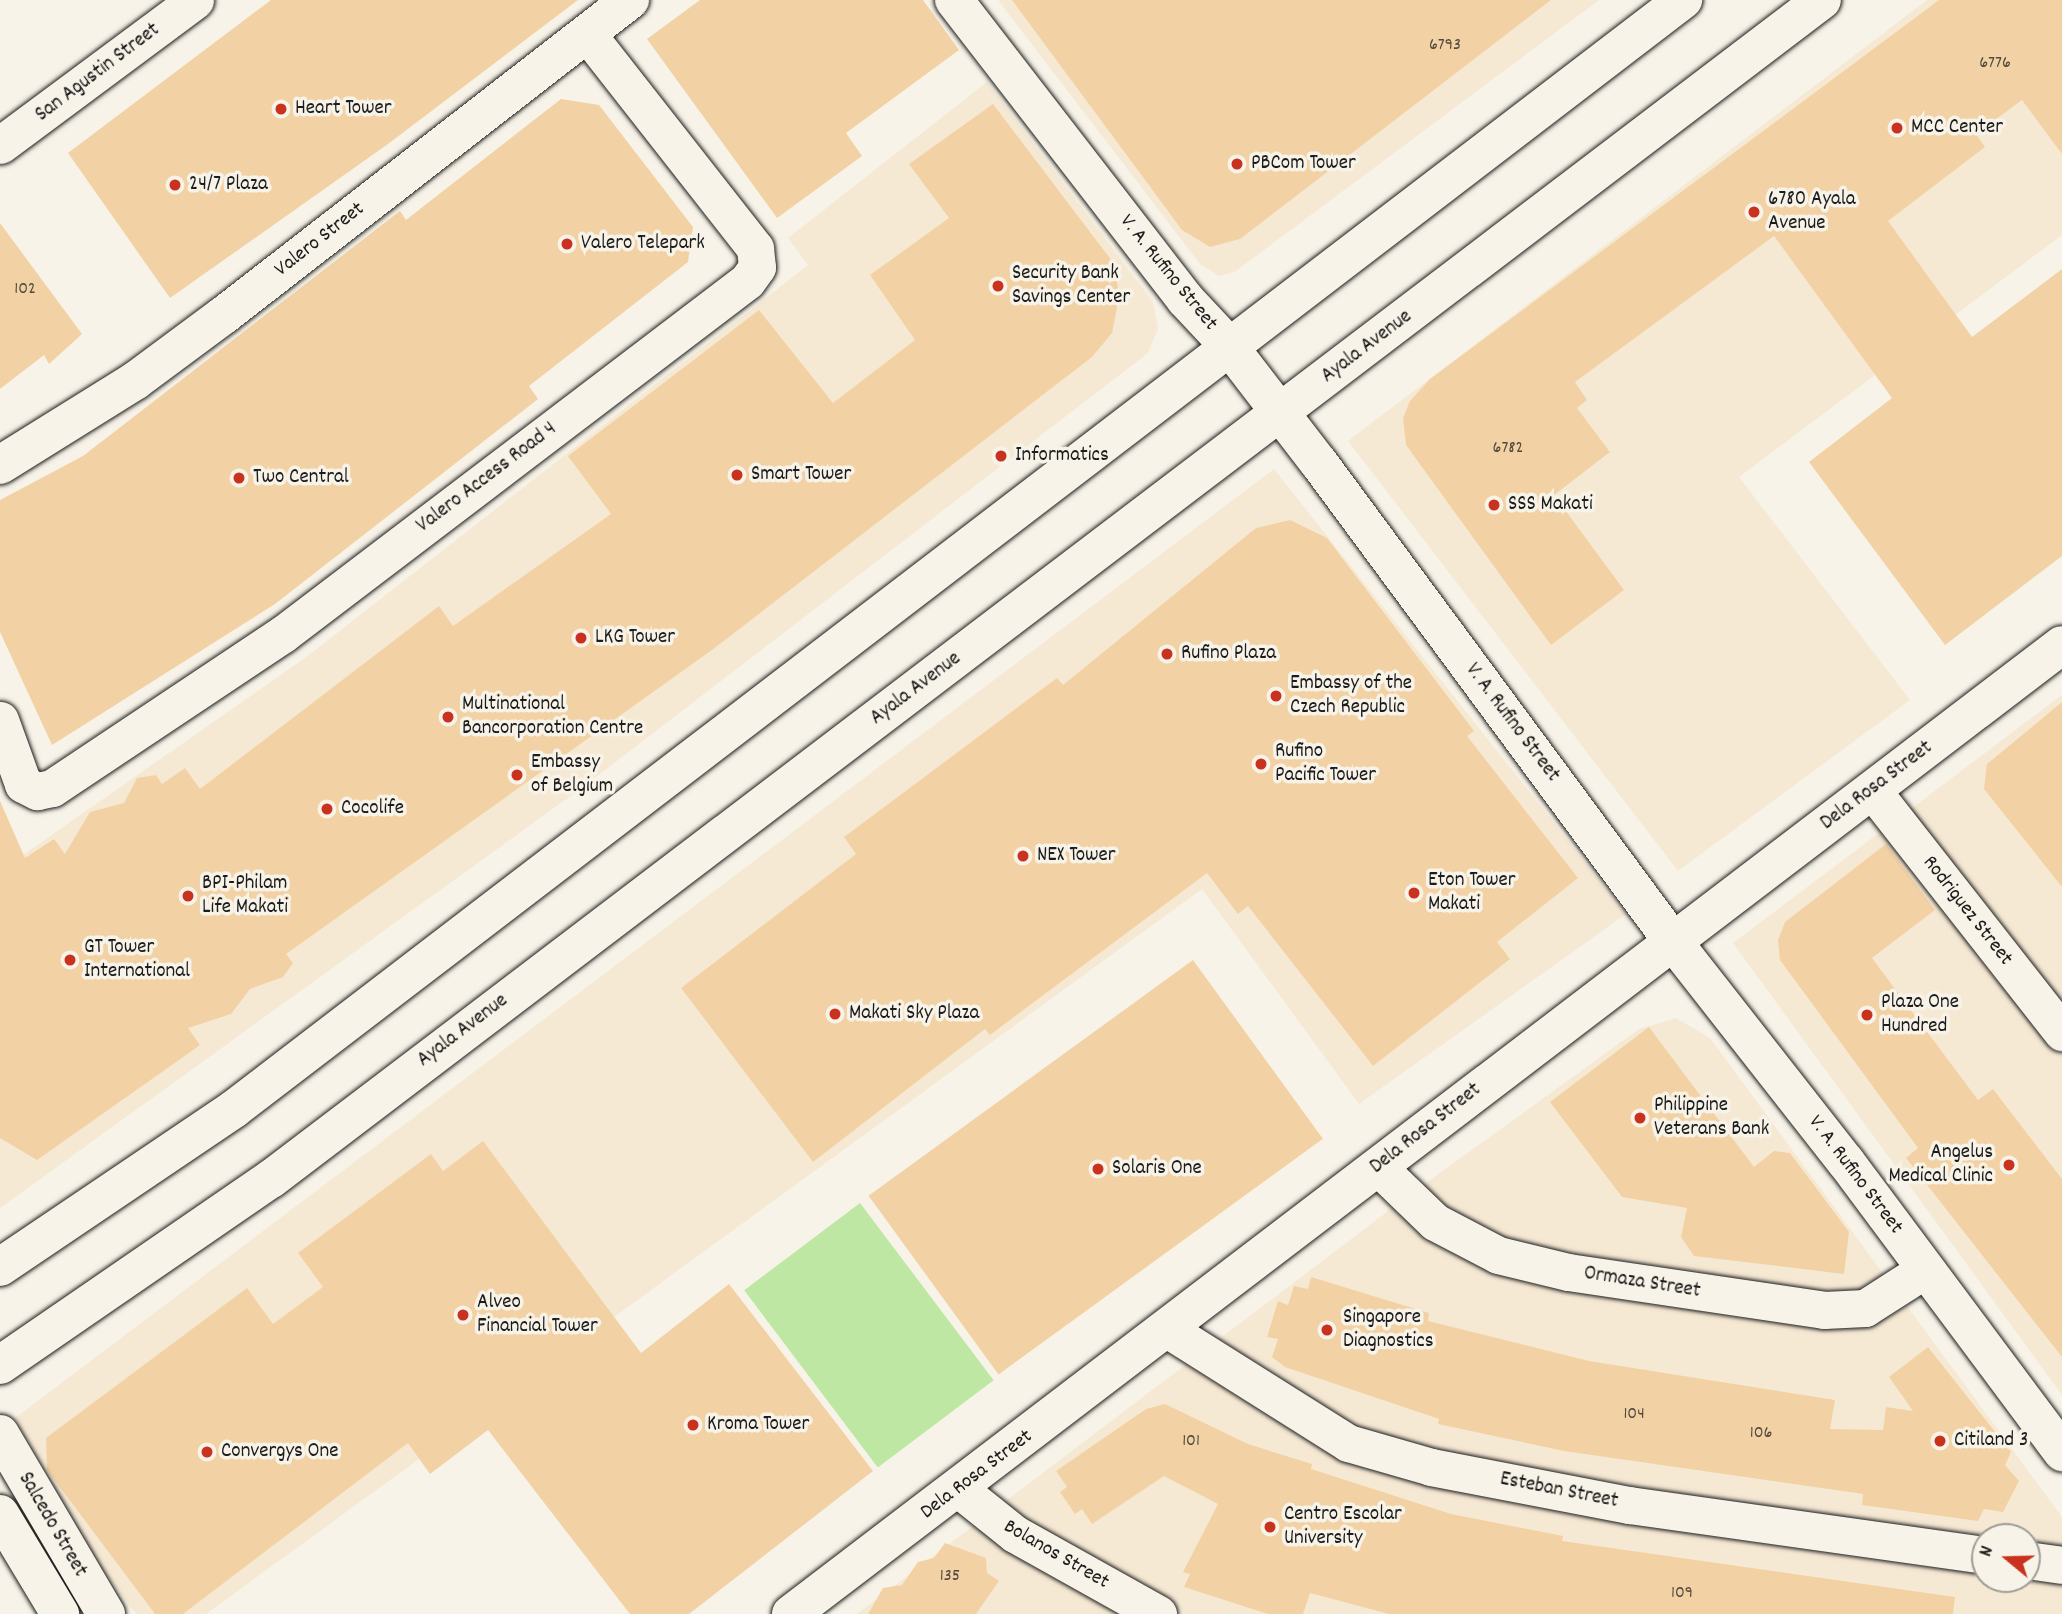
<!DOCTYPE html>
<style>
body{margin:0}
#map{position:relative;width:2062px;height:1614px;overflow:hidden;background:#f7f3e8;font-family:Dekko,sans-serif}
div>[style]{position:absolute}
.built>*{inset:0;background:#f6e9d4}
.green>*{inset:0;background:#bee7a3;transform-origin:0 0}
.building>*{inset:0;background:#f2d2a4;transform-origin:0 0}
.roads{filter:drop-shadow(0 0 2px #1c1c1c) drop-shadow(0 0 2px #1c1c1c)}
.street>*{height:37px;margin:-18.5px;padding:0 18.5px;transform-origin:18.5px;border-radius:18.5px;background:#f7f3e8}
.secondary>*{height:38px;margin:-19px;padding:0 19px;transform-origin:19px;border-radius:19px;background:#f7f3e8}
.dots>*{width:19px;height:19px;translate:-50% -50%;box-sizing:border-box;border:4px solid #f7f3e8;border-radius:50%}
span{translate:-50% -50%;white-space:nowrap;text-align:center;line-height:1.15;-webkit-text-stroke:7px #f7f3e8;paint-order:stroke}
.number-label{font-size:18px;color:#524a3e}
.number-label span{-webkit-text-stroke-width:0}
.street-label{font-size:21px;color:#1c1c1c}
.poi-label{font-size:21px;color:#1c1c1c}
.left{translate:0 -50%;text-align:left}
.right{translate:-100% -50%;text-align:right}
.north{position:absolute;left:1971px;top:1523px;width:70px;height:70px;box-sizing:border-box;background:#f7f3e8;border:2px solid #9f9d96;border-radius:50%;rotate:289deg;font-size:19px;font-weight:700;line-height:28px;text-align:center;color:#1c1c1c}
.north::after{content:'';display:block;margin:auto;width:24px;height:32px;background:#c8321e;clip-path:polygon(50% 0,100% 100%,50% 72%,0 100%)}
</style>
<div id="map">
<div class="built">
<i style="clip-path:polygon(998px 0,1599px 0,1236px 271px,1219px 276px,1200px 264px)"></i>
<i style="clip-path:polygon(1927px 0,2062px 0,2062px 235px,1739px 477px,1910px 700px,1678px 871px,1348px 441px)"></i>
<i style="clip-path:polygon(987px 82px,1153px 302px,1158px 329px,1148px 353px,583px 787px,0 1208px,0 871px,305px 658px,808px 265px,788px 238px)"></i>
<i style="clip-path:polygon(1274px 469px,1626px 914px,1359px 1104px,1202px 889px,206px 1614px,136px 1614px,99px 1565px,15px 1418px)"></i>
<i style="clip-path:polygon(2062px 695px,2062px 1395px,1733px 943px)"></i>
<i style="clip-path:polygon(evenodd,1676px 1018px,1710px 1038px,2062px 1517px,2062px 1614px,857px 1614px,1400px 1202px,1639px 1029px,1676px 1018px,1985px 1537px,2027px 1537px,2027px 1579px,1985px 1579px,1985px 1537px)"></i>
</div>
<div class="green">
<i style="left:860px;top:1203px;width:222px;height:145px;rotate:53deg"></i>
</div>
<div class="building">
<i style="clip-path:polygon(271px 0,578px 0,388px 144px,170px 298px,68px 153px)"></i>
<i style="clip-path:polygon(700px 0,923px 0,959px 50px,846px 133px,862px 156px,777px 218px,647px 39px)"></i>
<i style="clip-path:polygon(1012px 0,1551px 0,1240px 239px,1210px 247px,1182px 230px)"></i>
<i style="clip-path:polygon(1939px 0,2062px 0,2062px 154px,2022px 100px,1976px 134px,1985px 147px,1888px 221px,1972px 337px,2062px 269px,2062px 556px,1945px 645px,1809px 462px,1892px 398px,1774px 236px,1575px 382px,1587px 400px,1577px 408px,1610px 452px,1554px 495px,1624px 590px,1551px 645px,1406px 445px,1403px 418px,1410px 401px,1430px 379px)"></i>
<i style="clip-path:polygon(561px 99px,599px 105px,693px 227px,688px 262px,529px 386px,538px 399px,275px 604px,52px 745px,0 632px,0 500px,83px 456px,400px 211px,406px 220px)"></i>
<i style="clip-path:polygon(993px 104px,1115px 265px,1119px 297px,1112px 333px,1092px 357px,712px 650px,286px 954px,293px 963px,283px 977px,250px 989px,231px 1014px,188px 1028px,200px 1045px,179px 1060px,37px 1160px,0 1138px,0 801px,25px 858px,54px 839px,65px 854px,90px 812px,124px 803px,137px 778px,156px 775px,162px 784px,185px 768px,200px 789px,439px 606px,453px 626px,611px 514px,568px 456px,759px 310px,833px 403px,915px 340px,870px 275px,949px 218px,909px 164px)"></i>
<i style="clip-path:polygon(0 223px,82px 334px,49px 364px,44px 355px,0 389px)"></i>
<i style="clip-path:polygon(1290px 520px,1327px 538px,1474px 731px,1467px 736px,1578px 878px,1497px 942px,1510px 959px,1373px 1066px,1248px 906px,1238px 914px,1207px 873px,990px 1035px,985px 1029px,813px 1162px,681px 988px,856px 854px,844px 837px,1057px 678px,1063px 685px,1256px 528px)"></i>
<i style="clip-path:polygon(2062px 702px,2062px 887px,1984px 789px,1987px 764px)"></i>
<i style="clip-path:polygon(1886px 844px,1935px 910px,1872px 958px,1978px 1100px,1993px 1089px,2062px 1179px,2062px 1357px,1906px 1158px,1918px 1148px,1780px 960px,1778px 940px,1785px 922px)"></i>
<i style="left:1193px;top:960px;width:221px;height:401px;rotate:54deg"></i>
<i style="clip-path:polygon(1649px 1027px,1754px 1167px,1774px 1151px,1790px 1153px,1849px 1232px,1844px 1274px,1694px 1256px,1681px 1237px,1687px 1208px,1622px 1197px,1550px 1102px)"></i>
<i style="clip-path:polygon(483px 1141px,641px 1353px,729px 1284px,873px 1471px,689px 1614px,630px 1614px,488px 1430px,430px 1474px,408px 1443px,183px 1614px,155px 1614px,47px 1470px,46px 1438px,247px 1288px,273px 1324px,323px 1287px,298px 1253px,431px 1154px,443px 1171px)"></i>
<i style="clip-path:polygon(1311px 1277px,1429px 1313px,1428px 1321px,1589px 1361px,1835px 1400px,1830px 1429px,1883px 1430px,1886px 1407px,1913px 1411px,1889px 1377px,1928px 1347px,2011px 1452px,2005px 1465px,2019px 1481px,2003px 1512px,1984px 1509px,1978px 1521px,1862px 1505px,1863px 1494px,1564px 1451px,1438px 1424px,1439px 1419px,1285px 1367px,1272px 1357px,1278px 1339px,1267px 1337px,1278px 1301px,1288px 1305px,1294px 1286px,1308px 1289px)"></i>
<i style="clip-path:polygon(1165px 1404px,1248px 1444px,1312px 1464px,1311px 1469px,1451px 1514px,1563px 1536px,1562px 1541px,1955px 1597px,1953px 1614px,1389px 1614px,1310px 1593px,1303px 1614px,1268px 1614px,1184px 1587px,1190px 1574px,1183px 1572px,1218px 1504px,1164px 1476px,1092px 1524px,1082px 1509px,1075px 1514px,1060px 1492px,1067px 1487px,1056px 1471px,1146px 1409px)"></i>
<i style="clip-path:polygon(945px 1543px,986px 1558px,987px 1573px,999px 1581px,976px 1614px,868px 1614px,883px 1588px,902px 1585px,918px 1562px,934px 1558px)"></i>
</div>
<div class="roads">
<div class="street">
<i style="left:0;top:145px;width:243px;rotate:-36.6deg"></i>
<i style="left:0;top:720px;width:68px;rotate:70.2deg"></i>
<i style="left:23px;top:784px;width:16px;rotate:27deg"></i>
<i style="left:37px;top:791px;width:15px;rotate:-11deg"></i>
<i style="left:52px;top:788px;width:278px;rotate:-33.7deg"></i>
<i style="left:283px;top:634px;width:583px;rotate:-37.26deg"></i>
<i style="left:747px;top:281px;width:17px;rotate:-54deg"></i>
<i style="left:757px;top:267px;width:19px;rotate:-96deg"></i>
<i style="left:755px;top:248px;width:272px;rotate:-128.1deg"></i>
<i style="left:1872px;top:790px;width:308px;rotate:51.9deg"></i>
<i style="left:1378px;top:1167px;width:79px;rotate:44deg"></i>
<i style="left:1435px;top:1222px;width:71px;rotate:27.6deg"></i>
<i style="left:1498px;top:1255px;width:72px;rotate:13.7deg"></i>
<i style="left:1568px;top:1272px;width:259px;rotate:8.4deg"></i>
<i style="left:1824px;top:1310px;width:41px;rotate:-2.8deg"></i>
<i style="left:1865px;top:1308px;width:72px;rotate:-32.6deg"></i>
<i style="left:1167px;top:1329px;width:214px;rotate:32.2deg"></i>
<i style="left:1348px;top:1443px;width:86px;rotate:16.1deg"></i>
<i style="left:1431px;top:1467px;width:202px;rotate:10.9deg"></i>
<i style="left:1629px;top:1505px;width:359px;rotate:8deg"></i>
<i style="left:960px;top:1490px;width:70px;rotate:38.7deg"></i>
<i style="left:1015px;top:1534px;width:164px;rotate:29.2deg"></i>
<i style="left:2027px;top:1560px;width:35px;rotate:8deg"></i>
</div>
<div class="secondary">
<i style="left:954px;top:0;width:378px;rotate:52.3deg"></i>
<i style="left:1185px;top:299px;width:63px;rotate:46.9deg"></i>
<i style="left:1228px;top:345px;width:149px;rotate:52.4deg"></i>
<i style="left:1319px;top:463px;width:592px;rotate:53.52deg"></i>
<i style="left:1671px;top:939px;width:283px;rotate:51.9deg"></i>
<i style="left:1846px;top:1162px;width:362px;rotate:53.3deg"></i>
<i style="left:0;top:465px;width:159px;rotate:-31.9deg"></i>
<i style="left:135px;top:381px;width:111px;rotate:-36.6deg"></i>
<i style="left:224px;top:315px;width:514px;rotate:-37.81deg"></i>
<i style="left:0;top:1267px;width:282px;rotate:-34deg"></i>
<i style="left:234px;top:1109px;width:1825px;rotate:-37.43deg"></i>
<i style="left:0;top:1365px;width:329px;rotate:-34.5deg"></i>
<i style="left:271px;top:1179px;width:1948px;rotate:-37.24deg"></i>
<i style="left:0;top:1434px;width:209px;rotate:59.5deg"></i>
<i style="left:0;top:1514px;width:117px;rotate:59deg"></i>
<i style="left:791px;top:1614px;width:1598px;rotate:-37.32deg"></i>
</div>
</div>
<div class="dots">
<i style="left:281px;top:109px;background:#c8321e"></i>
<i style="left:1897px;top:128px;background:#c8321e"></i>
<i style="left:1237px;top:164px;background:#c8321e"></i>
<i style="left:175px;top:185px;background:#c8321e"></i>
<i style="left:1754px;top:212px;background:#c8321e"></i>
<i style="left:567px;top:244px;background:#c8321e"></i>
<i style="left:998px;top:286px;background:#c8321e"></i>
<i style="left:1001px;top:456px;background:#c8321e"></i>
<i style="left:737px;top:475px;background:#c8321e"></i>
<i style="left:239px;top:478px;background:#c8321e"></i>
<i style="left:1494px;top:505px;background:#c8321e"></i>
<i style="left:581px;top:638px;background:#c8321e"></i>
<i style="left:1167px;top:654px;background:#c8321e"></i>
<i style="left:1276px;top:696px;background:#c8321e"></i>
<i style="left:448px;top:717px;background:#c8321e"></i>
<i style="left:1261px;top:764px;background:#c8321e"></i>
<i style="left:517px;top:775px;background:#c8321e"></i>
<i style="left:327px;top:809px;background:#c8321e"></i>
<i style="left:1023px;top:856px;background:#c8321e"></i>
<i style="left:1414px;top:893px;background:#c8321e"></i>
<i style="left:188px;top:896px;background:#c8321e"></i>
<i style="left:70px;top:960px;background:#c8321e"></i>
<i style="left:835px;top:1014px;background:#c8321e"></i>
<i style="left:1867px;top:1015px;background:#c8321e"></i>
<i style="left:1640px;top:1118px;background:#c8321e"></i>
<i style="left:2009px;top:1165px;background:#c8321e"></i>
<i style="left:1098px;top:1169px;background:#c8321e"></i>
<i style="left:463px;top:1315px;background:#c8321e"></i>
<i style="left:1327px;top:1330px;background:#c8321e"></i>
<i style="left:693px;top:1425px;background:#c8321e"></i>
<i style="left:1940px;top:1441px;background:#c8321e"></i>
<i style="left:207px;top:1452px;background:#c8321e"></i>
<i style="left:1270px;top:1527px;background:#c8321e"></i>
</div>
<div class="number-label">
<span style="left:1445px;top:46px">6793</span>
<span style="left:1995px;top:64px">6776</span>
<span style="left:25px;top:290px">102</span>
<span style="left:1508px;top:449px">6782</span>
<span style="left:1634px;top:1415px">104</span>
<span style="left:1761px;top:1434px">106</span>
<span style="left:1191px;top:1442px">101</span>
<span style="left:950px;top:1577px">135</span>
<span style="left:1682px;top:1594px">109</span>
</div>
<div class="street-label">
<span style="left:98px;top:73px;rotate:-37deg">San Agustin Street</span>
<span style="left:320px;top:240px;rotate:-38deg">Valero Street</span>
<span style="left:1168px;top:273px;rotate:51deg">V. A. Rufino Street</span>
<span style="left:1367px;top:347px;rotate:-37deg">Ayala Avenue</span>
<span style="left:487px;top:478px;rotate:-37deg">Valero Access Road 4</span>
<span style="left:916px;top:689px;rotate:-37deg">Ayala Avenue</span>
<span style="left:1512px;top:723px;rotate:53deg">V. A. Rufino Street</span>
<span style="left:1877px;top:786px;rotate:-37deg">Dela Rosa Street</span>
<span style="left:1967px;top:911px;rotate:52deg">Rodriguez Street</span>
<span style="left:463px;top:1031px;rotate:-37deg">Ayala Avenue</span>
<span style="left:1426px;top:1129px;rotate:-38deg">Dela Rosa Street</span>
<span style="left:1855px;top:1175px;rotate:53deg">V. A. Rufino Street</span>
<span style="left:1642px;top:1283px;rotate:9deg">Ormaza Street</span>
<span style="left:977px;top:1475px;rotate:-37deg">Dela Rosa Street</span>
<span style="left:1559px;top:1491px;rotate:11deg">Esteban Street</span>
<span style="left:52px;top:1525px;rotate:60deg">Salcedo Street</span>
<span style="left:1056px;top:1555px;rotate:30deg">Bolanos Street</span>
</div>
<div class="poi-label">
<span class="left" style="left:295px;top:109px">Heart Tower</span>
<span class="left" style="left:1911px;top:128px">MCC Center</span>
<span class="left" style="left:1251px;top:164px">PBCom Tower</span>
<span class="left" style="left:189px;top:185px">24/7 Plaza</span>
<span class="left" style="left:1768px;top:212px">6780 Ayala<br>Avenue</span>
<span class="left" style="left:581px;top:244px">Valero Telepark</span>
<span class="left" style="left:1012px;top:286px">Security Bank<br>Savings Center</span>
<span class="left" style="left:1015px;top:456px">Informatics</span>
<span class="left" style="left:751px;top:475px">Smart Tower</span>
<span class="left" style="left:253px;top:478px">Two Central</span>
<span class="left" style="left:1508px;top:505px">SSS Makati</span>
<span class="left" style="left:595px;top:638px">LKG Tower</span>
<span class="left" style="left:1181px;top:654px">Rufino Plaza</span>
<span class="left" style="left:1290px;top:696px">Embassy of the<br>Czech Republic</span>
<span class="left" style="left:462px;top:717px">Multinational<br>Bancorporation Centre</span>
<span class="left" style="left:1275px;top:764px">Rufino<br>Pacific Tower</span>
<span class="left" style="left:531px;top:775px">Embassy<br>of Belgium</span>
<span class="left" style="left:341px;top:809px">Cocolife</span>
<span class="left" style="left:1037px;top:856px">NEX Tower</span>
<span class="left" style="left:1428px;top:893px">Eton Tower<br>Makati</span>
<span class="left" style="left:202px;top:896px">BPI-Philam<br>Life Makati</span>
<span class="left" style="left:84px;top:960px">GT Tower<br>International</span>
<span class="left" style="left:1881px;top:1015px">Plaza One<br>Hundred</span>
<span class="left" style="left:849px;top:1014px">Makati Sky Plaza</span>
<span class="left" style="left:1654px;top:1118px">Philippine<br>Veterans Bank</span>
<span class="right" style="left:1993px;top:1165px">Angelus<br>Medical Clinic</span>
<span class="left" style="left:1112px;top:1169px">Solaris One</span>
<span class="left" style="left:477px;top:1315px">Alveo<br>Financial Tower</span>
<span class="left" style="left:1343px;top:1330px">Singapore<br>Diagnostics</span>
<span class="left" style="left:707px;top:1425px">Kroma Tower</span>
<span class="left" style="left:1954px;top:1441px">Citiland 3</span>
<span class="left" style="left:221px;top:1452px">Convergys One</span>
<span class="left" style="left:1284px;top:1527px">Centro Escolar<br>University</span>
</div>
<div class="north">N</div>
</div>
